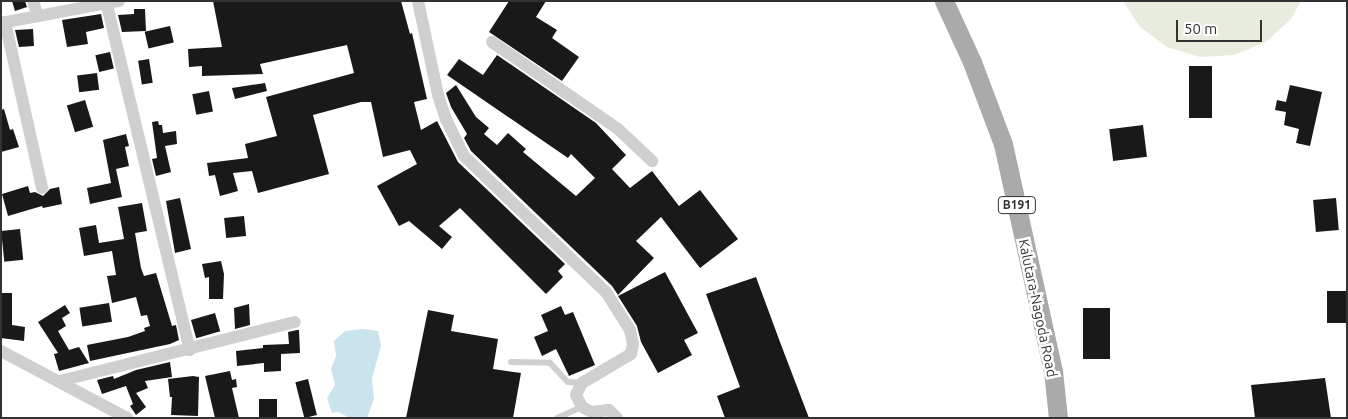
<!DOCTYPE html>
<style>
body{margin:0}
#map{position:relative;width:1348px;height:419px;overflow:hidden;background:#fff;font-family:Ubuntu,sans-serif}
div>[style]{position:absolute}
.green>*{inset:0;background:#e7ecde}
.water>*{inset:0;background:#cbe3ec}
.building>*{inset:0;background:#191919;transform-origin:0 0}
.lane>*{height:6px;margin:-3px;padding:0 3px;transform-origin:3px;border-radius:3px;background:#cfcfcf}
.street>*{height:12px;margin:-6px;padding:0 6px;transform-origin:6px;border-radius:6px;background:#cfcfcf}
.primary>*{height:19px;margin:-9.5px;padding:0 9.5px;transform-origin:9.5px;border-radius:9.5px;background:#aaa}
span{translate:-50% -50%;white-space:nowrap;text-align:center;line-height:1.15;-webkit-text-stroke:5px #fff;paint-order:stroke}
.shield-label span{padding:1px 4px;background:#fff;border:1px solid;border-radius:4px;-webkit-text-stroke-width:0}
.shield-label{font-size:12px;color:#323232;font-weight:700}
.street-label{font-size:14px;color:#323232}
.frame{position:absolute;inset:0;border:2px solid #323232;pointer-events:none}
.scale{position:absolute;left:1176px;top:20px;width:86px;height:22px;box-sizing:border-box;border:2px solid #323232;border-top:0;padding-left:6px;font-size:15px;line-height:18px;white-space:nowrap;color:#323232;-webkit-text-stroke:4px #fff;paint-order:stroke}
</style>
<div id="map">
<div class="green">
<i style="clip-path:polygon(1123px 1px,1301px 1px,1291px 19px,1266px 42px,1234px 55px,1200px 57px,1167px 47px,1140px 27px)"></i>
</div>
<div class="water">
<i style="clip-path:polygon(363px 329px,378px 331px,381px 346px,372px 378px,374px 399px,367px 418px,350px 418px,338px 412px,332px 413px,327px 398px,335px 385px,331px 369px,336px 356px,334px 341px,345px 331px)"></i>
</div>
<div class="building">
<i style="clip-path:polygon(12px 1px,25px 1px,27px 7px,15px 11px)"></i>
<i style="clip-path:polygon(213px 1px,401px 1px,410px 34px,412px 33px,427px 99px,414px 102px,421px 130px,437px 121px,458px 162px,565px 264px,558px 271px,563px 277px,546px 294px,460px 208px,439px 226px,452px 237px,442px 249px,409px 221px,399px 226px,377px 186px,417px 164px,410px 150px,383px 157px,371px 102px,361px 102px,313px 115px,329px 174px,258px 193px,252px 171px,233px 173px,238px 191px,220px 196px,215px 175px,209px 176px,207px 163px,248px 158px,245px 144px,277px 136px,266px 97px,354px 73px,347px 45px,260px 64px,263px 74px,202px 76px,202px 66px,189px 67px,188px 49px,222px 47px)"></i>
<i style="clip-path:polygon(509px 1px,546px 1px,536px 17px,557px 30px,552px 38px,579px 57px,562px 81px,489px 32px)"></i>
<i style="clip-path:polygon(134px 9px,145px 9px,146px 31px,122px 32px,118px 15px,134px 14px)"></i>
<i style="clip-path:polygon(101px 14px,104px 28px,86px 32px,88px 44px,67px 47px,62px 20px)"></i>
<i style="left:170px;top:26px;width:17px;height:26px;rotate:77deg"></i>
<i style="clip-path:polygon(33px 29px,34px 46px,19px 47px,15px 30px)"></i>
<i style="left:110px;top:52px;width:17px;height:15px;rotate:77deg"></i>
<i style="clip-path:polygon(497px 55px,596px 123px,626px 155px,612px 169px,630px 188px,652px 171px,679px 206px,700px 190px,738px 239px,700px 268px,661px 217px,636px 241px,654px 258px,618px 295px,612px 286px,471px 151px,464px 138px,467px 134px,451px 107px,446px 93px,456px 85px,476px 117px,489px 128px,484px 134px,497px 145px,508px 133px,526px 149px,523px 152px,576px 196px,595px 178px,571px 154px,568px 158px,447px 75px,459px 59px,483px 75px)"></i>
<i style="left:149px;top:59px;width:24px;height:11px;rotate:81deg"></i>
<i style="left:1189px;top:66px;width:23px;height:52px"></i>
<i style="left:97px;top:73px;width:17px;height:20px;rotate:83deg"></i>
<i style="clip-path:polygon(265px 83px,267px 91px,235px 99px,232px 88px)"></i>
<i style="clip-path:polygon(1290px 85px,1322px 92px,1310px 146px,1296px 143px,1299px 129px,1284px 125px,1286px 112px,1275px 110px,1277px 100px,1286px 102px)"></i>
<i style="left:209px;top:91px;width:21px;height:17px;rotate:79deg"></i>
<i style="left:85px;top:100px;width:28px;height:19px;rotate:73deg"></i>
<i style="clip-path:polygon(4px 109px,10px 130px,13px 129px,19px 147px,1px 152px,1px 110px)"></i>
<i style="clip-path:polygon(158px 121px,159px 125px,162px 125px,163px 133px,176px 131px,177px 144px,165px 146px,171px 172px,156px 176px,152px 159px,157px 158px,152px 122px)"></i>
<i style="left:1143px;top:125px;width:32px;height:34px;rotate:83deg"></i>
<i style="clip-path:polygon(126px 134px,129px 146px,125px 147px,129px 166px,116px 169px,122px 197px,90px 204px,87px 188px,111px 183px,103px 140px)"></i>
<i style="clip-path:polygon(28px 186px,30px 193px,35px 192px,43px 196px,50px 189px,59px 187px,62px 204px,43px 208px,42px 206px,8px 216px,2px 194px)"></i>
<i style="clip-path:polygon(180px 198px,191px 249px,175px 253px,166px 201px)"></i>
<i style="left:1336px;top:198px;width:32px;height:23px;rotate:85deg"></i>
<i style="clip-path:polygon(142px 203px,147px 231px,135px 233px,141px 268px,144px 276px,156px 273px,172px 326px,176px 325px,179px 340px,170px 344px,90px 361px,87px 345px,128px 337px,145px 331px,144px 328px,150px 326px,147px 315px,141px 316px,136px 297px,112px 303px,107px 276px,116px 275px,112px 251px,84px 256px,79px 228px,96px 225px,99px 243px,124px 239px,118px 207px)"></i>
<i style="left:244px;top:216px;width:20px;height:20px;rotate:84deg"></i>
<i style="left:20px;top:229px;width:31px;height:19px;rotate:84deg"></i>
<i style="clip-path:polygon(221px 261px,224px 274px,223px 299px,209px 299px,209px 277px,205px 278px,202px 264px)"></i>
<i style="clip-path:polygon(665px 272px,698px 333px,684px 340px,692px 355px,658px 373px,641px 342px,637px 326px,618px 296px)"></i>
<i style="clip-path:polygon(756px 277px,780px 342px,809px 418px,725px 418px,717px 396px,740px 387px,706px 294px)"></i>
<i style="left:1327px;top:291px;width:20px;height:32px"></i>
<i style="clip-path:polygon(1px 293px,12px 293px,12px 325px,25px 327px,24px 341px,1px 338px)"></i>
<i style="left:109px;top:303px;width:19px;height:30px;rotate:81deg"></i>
<i style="clip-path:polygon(249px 304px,250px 325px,235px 329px,234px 308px)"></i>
<i style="clip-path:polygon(65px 305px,70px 313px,62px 318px,66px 326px,58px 331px,69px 350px,79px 347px,89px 363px,59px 371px,54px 354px,58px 353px,38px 322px)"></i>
<i style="clip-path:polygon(561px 306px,565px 315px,573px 312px,595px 365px,569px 376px,556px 349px,542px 356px,534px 337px,548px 331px,541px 315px)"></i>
<i style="left:1083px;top:308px;width:27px;height:51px"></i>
<i style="clip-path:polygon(428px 310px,454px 315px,451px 331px,498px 339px,493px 369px,521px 373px,513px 418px,406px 418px)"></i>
<i style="left:215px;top:313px;width:19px;height:25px;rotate:74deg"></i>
<i style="clip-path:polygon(297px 330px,299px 330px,300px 353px,281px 354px,281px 371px,264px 372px,264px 363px,237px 366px,236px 351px,263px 348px,263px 345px,289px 344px,288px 332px)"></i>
<i style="clip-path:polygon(170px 362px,172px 377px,145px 381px,148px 388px,136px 393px,146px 407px,136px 415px,130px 406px,133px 404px,126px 386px,102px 394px,97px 380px,113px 376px,114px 379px,136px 370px)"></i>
<i style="clip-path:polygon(230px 371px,232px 380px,236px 379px,237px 387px,232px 388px,239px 418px,215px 418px,205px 376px)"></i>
<i style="clip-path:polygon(193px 376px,199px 377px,198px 416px,171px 415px,172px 397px,170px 397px,168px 379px)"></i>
<i style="clip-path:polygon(1325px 378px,1331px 418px,1255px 418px,1251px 385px)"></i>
<i style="left:308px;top:379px;width:37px;height:13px;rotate:76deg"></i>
<i style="left:259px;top:399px;width:18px;height:19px"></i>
</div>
<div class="lane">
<i style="left:511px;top:362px;width:39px;rotate:1deg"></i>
<i style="left:550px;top:363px;width:26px;rotate:47deg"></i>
<i style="left:568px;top:382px;width:14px;rotate:4deg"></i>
<i style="left:557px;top:418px;width:27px;rotate:-24deg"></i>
</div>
<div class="street">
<i style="left:33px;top:1px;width:16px;rotate:72deg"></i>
<i style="left:106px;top:1px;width:359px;rotate:76.5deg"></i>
<i style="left:418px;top:1px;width:96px;rotate:78deg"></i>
<i style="left:438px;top:95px;width:25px;rotate:72deg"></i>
<i style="left:446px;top:119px;width:41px;rotate:64.1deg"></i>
<i style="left:464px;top:156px;width:197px;rotate:43.8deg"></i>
<i style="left:606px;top:292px;width:45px;rotate:57.7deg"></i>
<i style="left:630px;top:330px;width:14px;rotate:78deg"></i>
<i style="left:633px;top:344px;width:10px;rotate:101deg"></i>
<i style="left:631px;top:354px;width:57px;rotate:149.4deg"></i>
<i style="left:582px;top:383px;width:13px;rotate:117deg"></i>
<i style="left:576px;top:395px;width:13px;rotate:63deg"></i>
<i style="left:582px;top:407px;width:11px;rotate:27deg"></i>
<i style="left:592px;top:412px;width:17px;rotate:-7deg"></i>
<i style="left:609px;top:410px;width:11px;rotate:45deg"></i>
<i style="left:5px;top:22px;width:170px;rotate:77.4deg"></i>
<i style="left:1px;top:23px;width:120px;rotate:-10.6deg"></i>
<i style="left:492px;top:42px;width:153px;rotate:34.6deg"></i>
<i style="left:618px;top:129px;width:47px;rotate:43.3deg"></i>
<i style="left:1px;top:351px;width:143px;rotate:28deg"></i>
<i style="left:60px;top:381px;width:242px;rotate:-14.1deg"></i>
</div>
<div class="primary">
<i style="left:944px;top:1px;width:67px;rotate:65.3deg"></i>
<i style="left:972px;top:62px;width:88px;rotate:69.3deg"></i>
<i style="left:1003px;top:144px;width:232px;rotate:77.6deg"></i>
<i style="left:1053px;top:371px;width:47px;rotate:83.9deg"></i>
</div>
<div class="shield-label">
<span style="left:1017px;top:205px">B191</span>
</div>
<div class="street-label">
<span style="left:1038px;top:308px;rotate:78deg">Kalutara-Nagoda Road</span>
</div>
<div class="frame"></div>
<div class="scale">50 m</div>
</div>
